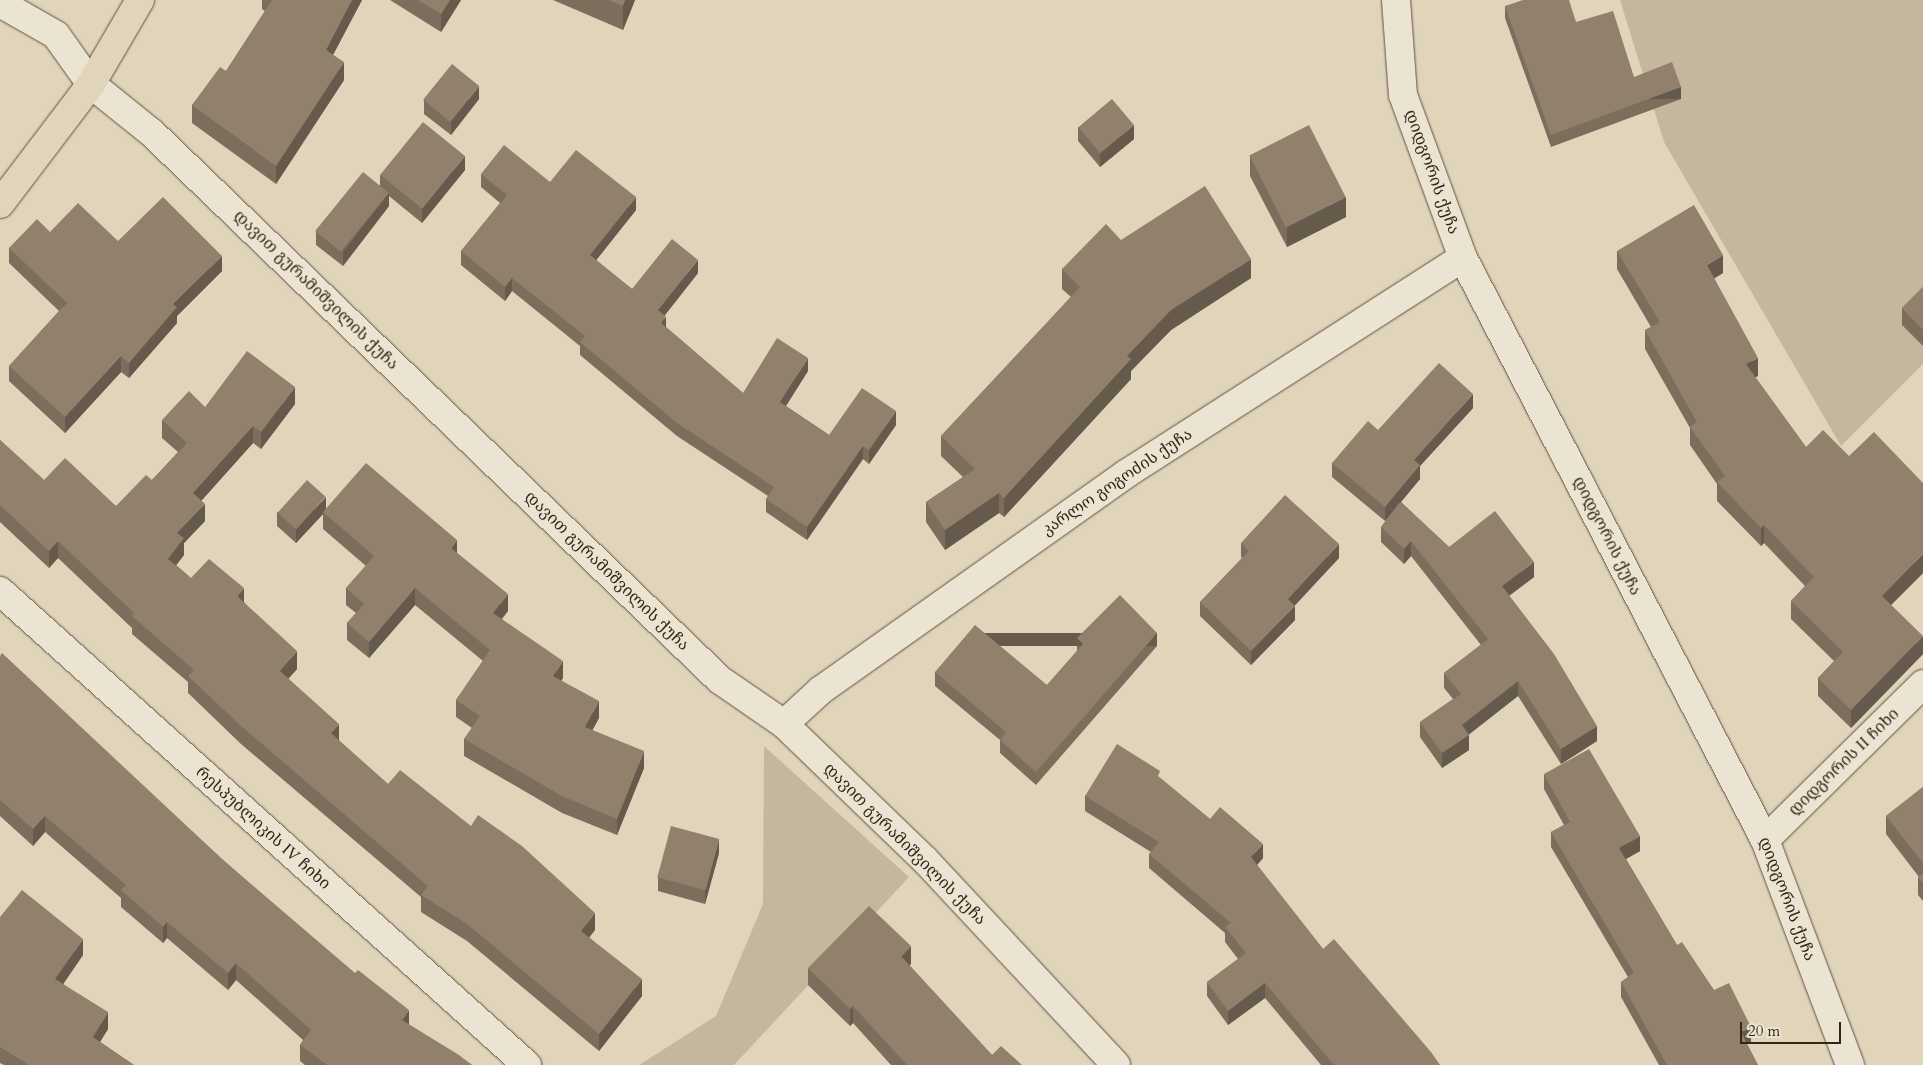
<!DOCTYPE html>
<meta charset="utf-8">
<style>
body{margin:0}
#map{position:relative;width:1923px;height:1065px;overflow:hidden;background:#e0d5ba;font-family:Cardo,"Noto Serif Georgian",serif}
div>[style]{position:absolute}
.green>*{inset:0;background:#c4b79e}
.roads{filter:drop-shadow(0 0 1px #645040) drop-shadow(0 0 1px #645040)}
.minor>*{height:28px;margin:-14px;padding:0 14px;transform-origin:14px;border-radius:14px;background:#ebe4d2}
.primary>*{height:28px;margin:-14px;padding:0 14px;transform-origin:14px;border-radius:14px;background:#e0d5ba}
.wall>*{inset:0;background:#7c6e5d}
.shaded-wall>*{inset:0;background:#655a4c;transform-origin:0 0}
.building>*{inset:0;background:#90806c;transform-origin:0 0}
span{translate:-50% -50%;white-space:nowrap;text-align:center;line-height:1.15;-webkit-text-stroke:4px #ebe4d2;paint-order:stroke}
.street-label{font-size:16px;color:#3a2318}
.scale{position:absolute;left:1740px;top:1022px;width:101px;height:22px;box-sizing:border-box;border:2px solid #3a2318;border-top:0;padding-left:6px;font-size:15px;line-height:18px;white-space:nowrap;color:#3a2318;-webkit-text-stroke:4px #ebe4d2;paint-order:stroke}
</style>
<div id="map">
<div class="green">
<i style="clip-path:polygon(1620px 0,1923px 0,1923px 364px,1841px 446px,1664px 142px)"></i>
<i style="clip-path:polygon(764px 746px,909px 877px,734px 1065px,639px 1065px,716px 1016px,763px 904px)"></i>
</div>
<div class="roads">
<div class="minor">
<i style="left:1396px;top:0;width:95px;rotate:85.8deg"></i>
<i style="left:1403px;top:95px;width:174px;rotate:69.8deg"></i>
<i style="left:1463px;top:258px;width:656px;rotate:62.58deg"></i>
<i style="left:1765px;top:840px;width:241px;rotate:69.3deg"></i>
<i style="left:0;top:3px;width:64px;rotate:29.7deg"></i>
<i style="left:56px;top:35px;width:60px;rotate:54.5deg"></i>
<i style="left:91px;top:84px;width:78px;rotate:38.8deg"></i>
<i style="left:152px;top:133px;width:789px;rotate:43.92deg"></i>
<i style="left:720px;top:680px;width:78px;rotate:34.5deg"></i>
<i style="left:784px;top:724px;width:196px;rotate:44deg"></i>
<i style="left:925px;top:860px;width:280px;rotate:47deg"></i>
<i style="left:0;top:591px;width:709px;rotate:41.97deg"></i>
<i style="left:784px;top:724px;width:50px;rotate:-42.6deg"></i>
<i style="left:821px;top:690px;width:374px;rotate:-35.3deg"></i>
<i style="left:1126px;top:474px;width:400px;rotate:-32.7deg"></i>
<i style="left:1765px;top:840px;width:222px;rotate:-44.6deg"></i>
</div>
<div class="primary">
<i style="left:0;top:204px;width:151px;rotate:-52.8deg"></i>
<i style="left:91px;top:84px;width:97px;rotate:-59.7deg"></i>
</div>
</div>
<div class="wall">
<i style="clip-path:polygon(262px 0,362px 0,333px 55px,344px 80px,276px 184px,192px 123px,192px 105px,226px 71px,265px 11px,262px 9px)"></i>
<i style="clip-path:polygon(390px 0,461px 0,441px 32px)"></i>
<i style="clip-path:polygon(553px 0,635px 0,623px 30px)"></i>
<i style="clip-path:polygon(1505px 6px,1576px 22px,1634px 77px,1681px 99px,1551px 147px,1505px 18px)"></i>
<i style="clip-path:polygon(479px 99px,451px 135px,424px 114px,424px 100px)"></i>
<i style="clip-path:polygon(1078px 127px,1134px 139px,1100px 167px,1078px 141px)"></i>
<i style="clip-path:polygon(1250px 156px,1346px 217px,1287px 247px,1250px 176px)"></i>
<i style="clip-path:polygon(465px 170px,422px 223px,389px 196px,389px 206px,343px 266px,316px 245px,316px 232px,380px 185px,380px 175px)"></i>
<i style="clip-path:polygon(481px 174px,550px 182px,636px 210px,596px 260px,632px 289px,698px 273px,664px 316px,666px 327px,743px 393px,808px 371px,786px 406px,829px 435px,896px 425px,869px 464px,863px 459px,807px 540px,766px 512px,766px 499px,768px 496px,677px 436px,580px 355px,580px 346px,512px 291px,505px 301px,461px 265px,461px 251px,500px 203px,481px 187px)"></i>
<i style="clip-path:polygon(50px 232px,118px 241px,222px 271px,177px 316px,177px 323px,129px 378px,121px 372px,65px 433px,9px 381px,9px 366px,59px 311px,9px 263px,9px 248px)"></i>
<i style="clip-path:polygon(1121px 240px,1251px 278px,1171px 330px,1131px 371px,1131px 379px,1004px 517px,999px 513px,945px 550px,926px 522px,926px 502px,963px 477px,941px 456px,941px 436px,1071px 297px,1062px 289px,1062px 269px)"></i>
<i style="clip-path:polygon(1617px 251px,1723px 273px,1714px 278px,1758px 376px,1755px 377px,1806px 447px,1923px 573px,1891px 605px,1923px 654px,1851px 728px,1818px 696px,1818px 678px,1834px 661px,1791px 619px,1791px 601px,1805px 586px,1764px 543px,1761px 546px,1717px 501px,1717px 484px,1690px 445px,1690px 428px,1645px 349px,1645px 330px,1651px 327px,1617px 269px)"></i>
<i style="clip-path:polygon(1923px 287px,1923px 346px,1902px 325px,1902px 308px)"></i>
<i style="clip-path:polygon(295px 404px,261px 449px,253px 443px,201px 501px,205px 521px,184px 543px,184px 555px,176px 565px,191px 578px,244px 602px,297px 669px,288px 679px,339px 741px,388px 784px,595px 930px,589px 937px,642px 996px,599px 1051px,467px 941px,421px 912px,421px 897px,241px 744px,188px 693px,188px 682px,132px 634px,132px 628px,58px 558px,49px 568px,0 522px,0 440px,44px 480px,116px 506px,152px 480px,178px 452px,162px 438px,162px 420px,205px 407px)"></i>
<i style="clip-path:polygon(1473px 408px,1420px 466px,1420px 479px,1401px 502px,1449px 547px,1534px 577px,1509px 596px,1597px 741px,1561px 764px,1518px 696px,1469px 734px,1469px 750px,1442px 768px,1420px 737px,1420px 722px,1453px 699px,1444px 688px,1444px 673px,1481px 645px,1411px 556px,1404px 564px,1381px 542px,1381px 527px,1391px 514px,1385px 521px,1332px 477px,1332px 463px,1378px 430px)"></i>
<i style="clip-path:polygon(326px 509px,457px 553px,508px 611px,502px 619px,563px 678px,561px 681px,599px 718px,592px 730px,644px 768px,617px 835px,562px 813px,464px 756px,464px 739px,472px 728px,456px 717px,456px 700px,483px 661px,415px 605px,369px 658px,347px 640px,347px 623px,356px 613px,346px 605px,346px 588px,366px 566px,323px 529px,323px 514px,296px 543px,277px 526px,277px 512px)"></i>
<i style="clip-path:polygon(1241px 543px,1339px 558px,1294px 605px,1295px 620px,1251px 665px,1200px 616px,1200px 602px,1242px 558px,1241px 557px)"></i>
<i style="clip-path:polygon(1077px 638px,1157px 646px,1036px 785px,1000px 753px,1000px 740px,935px 686px,935px 672px,1047px 685px,1077px 651px)"></i>
<i style="clip-path:polygon(0 656px,222px 859px,409px 1025px,472px 1065px,305px 1065px,300px 1061px,300px 1045px,303px 1040px,236px 980px,228px 990px,167px 938px,163px 943px,121px 907px,121px 898px,45px 832px,33px 846px,0 816px)"></i>
<i style="clip-path:polygon(1544px 774px,1640px 851px,1626px 859px,1677px 945px,1714px 990px,1751px 1042px,1747px 1044px,1758px 1065px,1659px 1065px,1621px 997px,1621px 982px,1628px 977px,1551px 847px,1551px 832px,1564px 825px,1544px 789px)"></i>
<i style="clip-path:polygon(1160px 778px,1210px 819px,1263px 858px,1257px 865px,1323px 949px,1440px 1065px,1321px 1065px,1265px 998px,1228px 1025px,1207px 996px,1207px 982px,1238px 959px,1225px 942px,1225px 933px,1149px 868px,1149px 854px,1151px 852px,1085px 811px,1085px 796px)"></i>
<i style="clip-path:polygon(1923px 787px,1923px 901px,1918px 895px,1918px 877px,1919px 877px,1886px 834px,1886px 816px)"></i>
<i style="clip-path:polygon(719px 853px,705px 904px,658px 891px,658px 877px)"></i>
<i style="clip-path:polygon(0 917px,83px 955px,63px 984px,108px 1029px,100px 1042px,134px 1065px,4px 1065px,0 1063px)"></i>
<i style="clip-path:polygon(911px 964px,909px 965px,992px 1055px,1022px 1065px,891px 1065px,853px 1023px,850px 1026px,808px 985px,808px 968px)"></i>
</div>
<div class="shaded-wall">
<i style="clip-path:polygon(352px 0,362px 0,326px 68px,326px 50px)"></i>
<i style="clip-path:polygon(450px 0,461px 0,441px 32px,441px 14px)"></i>
<i style="clip-path:polygon(625px 0,635px 0,623px 30px,623px 6px)"></i>
<i style="clip-path:polygon(344px 62px,344px 80px,276px 184px,276px 166px)"></i>
<i style="clip-path:polygon(479px 86px,479px 99px,451px 135px,451px 122px)"></i>
<i style="left:1681px;top:87px;width:12px;height:139px;rotate:90deg"></i>
<i style="clip-path:polygon(1134px 125px,1134px 139px,1100px 167px,1100px 153px)"></i>
<i style="clip-path:polygon(465px 156px,465px 170px,422px 223px,422px 209px)"></i>
<i style="clip-path:polygon(389px 193px,389px 206px,343px 266px,343px 252px)"></i>
<i style="clip-path:polygon(636px 197px,636px 210px,590px 268px,590px 255px)"></i>
<i style="clip-path:polygon(1346px 197px,1346px 217px,1287px 247px,1287px 227px)"></i>
<i style="clip-path:polygon(1723px 255px,1723px 273px,1707px 283px,1707px 265px)"></i>
<i style="clip-path:polygon(222px 256px,222px 271px,177px 316px,177px 323px,129px 378px,129px 363px,173px 304px)"></i>
<i style="clip-path:polygon(1251px 259px,1251px 278px,1171px 330px,1131px 371px,1131px 379px,1004px 517px,1004px 498px,1127px 356px,1171px 310px)"></i>
<i style="clip-path:polygon(698px 260px,698px 273px,658px 324px,658px 310px)"></i>
<i style="clip-path:polygon(512px 278px,512px 291px,505px 301px,505px 287px)"></i>
<i style="clip-path:polygon(666px 317px,666px 330px,661px 323px)"></i>
<i style="clip-path:polygon(121px 356px,121px 372px,65px 433px,65px 417px)"></i>
<i style="clip-path:polygon(808px 358px,808px 371px,780px 415px,780px 402px)"></i>
<i style="clip-path:polygon(1758px 358px,1758px 376px,1746px 382px,1746px 364px)"></i>
<i style="clip-path:polygon(295px 387px,295px 404px,261px 449px,261px 432px)"></i>
<i style="clip-path:polygon(1473px 394px,1473px 408px,1420px 466px,1420px 479px,1385px 521px,1385px 507px,1414px 460px)"></i>
<i style="clip-path:polygon(896px 411px,896px 425px,869px 464px,869px 450px)"></i>
<i style="clip-path:polygon(253px 426px,253px 443px,193px 510px,193px 493px)"></i>
<i style="clip-path:polygon(863px 446px,863px 459px,807px 540px,807px 527px)"></i>
<i style="clip-path:polygon(999px 493px,999px 513px,945px 550px,945px 530px)"></i>
<i style="clip-path:polygon(326px 497px,326px 511px,323px 512px,323px 514px,296px 543px,296px 529px)"></i>
<i style="clip-path:polygon(205px 504px,205px 521px,184px 543px,184px 555px,168px 576px,168px 559px,177px 533px)"></i>
<i style="clip-path:polygon(1764px 525px,1764px 543px,1761px 546px,1761px 528px)"></i>
<i style="clip-path:polygon(457px 540px,457px 557px,451px 548px)"></i>
<i style="clip-path:polygon(58px 541px,58px 558px,49px 568px,49px 551px)"></i>
<i style="clip-path:polygon(1411px 541px,1411px 556px,1404px 564px,1404px 549px)"></i>
<i style="clip-path:polygon(1339px 544px,1339px 558px,1288px 613px,1288px 599px)"></i>
<i style="clip-path:polygon(1923px 554px,1923px 573px,1882px 614px,1882px 596px)"></i>
<i style="clip-path:polygon(1534px 562px,1534px 577px,1502px 601px,1502px 586px)"></i>
<i style="clip-path:polygon(244px 588px,244px 605px,237px 596px)"></i>
<i style="clip-path:polygon(415px 588px,415px 605px,369px 658px,369px 642px)"></i>
<i style="clip-path:polygon(508px 594px,508px 611px,493px 629px,493px 613px)"></i>
<i style="clip-path:polygon(1295px 606px,1295px 620px,1251px 665px,1251px 651px)"></i>
<i style="left:1157px;top:633px;width:13px;height:184px;rotate:90deg"></i>
<i style="clip-path:polygon(1923px 636px,1923px 654px,1851px 728px,1851px 710px)"></i>
<i style="clip-path:polygon(297px 651px,297px 669px,280px 688px,280px 671px)"></i>
<i style="clip-path:polygon(563px 661px,563px 678px,553px 693px,553px 676px)"></i>
<i style="clip-path:polygon(1518px 681px,1518px 696px,1462px 740px,1462px 725px)"></i>
<i style="clip-path:polygon(599px 701px,599px 718px,585px 744px,585px 727px)"></i>
<i style="clip-path:polygon(339px 724px,339px 741px,331px 733px)"></i>
<i style="clip-path:polygon(1597px 726px,1597px 741px,1561px 764px,1561px 749px)"></i>
<i style="clip-path:polygon(1469px 735px,1469px 750px,1442px 768px,1442px 753px)"></i>
<i style="clip-path:polygon(644px 751px,644px 768px,617px 835px,617px 819px)"></i>
<i style="clip-path:polygon(45px 816px,45px 832px,33px 846px,33px 829px)"></i>
<i style="clip-path:polygon(1640px 836px,1640px 851px,1619px 863px,1619px 848px)"></i>
<i style="clip-path:polygon(719px 839px,719px 853px,705px 904px,705px 890px)"></i>
<i style="clip-path:polygon(1263px 844px,1263px 858px,1251px 872px,1251px 857px)"></i>
<i style="clip-path:polygon(595px 913px,595px 930px,581px 948px,581px 931px)"></i>
<i style="clip-path:polygon(167px 922px,167px 938px,163px 943px,163px 927px)"></i>
<i style="clip-path:polygon(83px 939px,83px 955px,55px 996px,55px 979px)"></i>
<i style="clip-path:polygon(911px 946px,911px 964px,901px 974px,901px 956px)"></i>
<i style="clip-path:polygon(236px 963px,236px 980px,228px 990px,228px 973px)"></i>
<i style="clip-path:polygon(642px 979px,642px 996px,599px 1051px,599px 1034px)"></i>
<i style="clip-path:polygon(1265px 983px,1265px 998px,1228px 1025px,1228px 1011px)"></i>
<i style="clip-path:polygon(853px 1006px,853px 1023px,850px 1026px,850px 1009px)"></i>
<i style="clip-path:polygon(409px 1010px,409px 1027px,402px 1020px)"></i>
<i style="clip-path:polygon(108px 1012px,108px 1029px,93px 1053px,93px 1037px)"></i>
<i style="clip-path:polygon(1751px 1027px,1751px 1042px,1741px 1046px,1741px 1032px)"></i>
</div>
<div class="building">
<i style="clip-path:polygon(272px 0,352px 0,326px 50px,344px 62px,276px 166px,192px 105px,220px 67px,226px 71px)"></i>
<i style="clip-path:polygon(418px 0,450px 0,441px 14px)"></i>
<i style="clip-path:polygon(608px 0,625px 0,623px 6px)"></i>
<i style="clip-path:polygon(1523px 0,1569px 0,1576px 22px,1613px 11px,1634px 77px,1672px 62px,1681px 87px,1551px 135px,1505px 6px)"></i>
<i style="left:452px;top:64px;width:35px;height:46px;rotate:39deg"></i>
<i style="left:1112px;top:99px;width:34px;height:44px;rotate:50deg"></i>
<i style="left:423px;top:122px;width:54px;height:68px;rotate:39deg"></i>
<i style="left:1309px;top:125px;width:81px;height:67px;rotate:63deg"></i>
<i style="clip-path:polygon(504px 145px,550px 182px,576px 150px,636px 197px,590px 255px,632px 289px,672px 239px,698px 260px,658px 310px,666px 317px,661px 323px,743px 393px,777px 338px,808px 358px,780px 402px,829px 435px,862px 388px,896px 411px,869px 450px,863px 446px,807px 527px,766px 499px,774px 487px,677px 423px,580px 342px,585px 336px,512px 278px,505px 287px,461px 251px,507px 195px,481px 174px)"></i>
<i style="left:363px;top:172px;width:33px;height:76px;rotate:39deg"></i>
<i style="clip-path:polygon(1205px 186px,1251px 259px,1171px 310px,1127px 356px,1131px 359px,1004px 498px,999px 493px,945px 530px,926px 502px,975px 469px,941px 436px,1080px 287px,1062px 269px,1106px 224px,1121px 240px)"></i>
<i style="clip-path:polygon(163px 197px,222px 256px,173px 304px,177px 307px,129px 363px,121px 356px,65px 417px,9px 366px,67px 303px,9px 248px,37px 219px,50px 232px,78px 203px,118px 241px)"></i>
<i style="clip-path:polygon(1694px 205px,1723px 255px,1707px 265px,1758px 358px,1746px 364px,1806px 447px,1823px 430px,1849px 456px,1874px 432px,1923px 483px,1923px 554px,1882px 596px,1923px 636px,1851px 710px,1818px 678px,1843px 652px,1791px 601px,1814px 577px,1764px 525px,1761px 528px,1717px 482px,1725px 476px,1690px 427px,1697px 422px,1645px 330px,1660px 322px,1617px 251px)"></i>
<i style="clip-path:polygon(1923px 287px,1923px 330px,1902px 308px)"></i>
<i style="clip-path:polygon(247px 351px,295px 387px,261px 432px,253px 426px,193px 493px,205px 504px,177px 533px,184px 538px,168px 559px,191px 578px,209px 559px,244px 588px,237px 596px,297px 651px,280px 671px,339px 724px,331px 733px,388px 784px,400px 770px,471px 826px,478px 815px,522px 846px,595px 913px,581px 931px,642px 979px,599px 1034px,467px 924px,421px 895px,428px 886px,241px 726px,188px 676px,194px 670px,132px 616px,134px 613px,58px 541px,49px 551px,0 505px,0 440px,44px 480px,65px 458px,116px 506px,146px 475px,152px 480px,187px 443px,162px 420px,189px 391px,205px 407px)"></i>
<i style="clip-path:polygon(1439px 363px,1473px 394px,1414px 460px,1420px 465px,1385px 507px,1332px 463px,1368px 421px,1378px 430px)"></i>
<i style="clip-path:polygon(366px 463px,457px 540px,451px 548px,508px 594px,493px 613px,563px 661px,553px 676px,599px 701px,585px 727px,644px 751px,617px 819px,562px 796px,464px 739px,480px 716px,456px 700px,490px 650px,415px 588px,369px 642px,347px 623px,364px 604px,346px 588px,374px 556px,323px 512px)"></i>
<i style="left:307px;top:480px;width:25px;height:44px;rotate:42deg"></i>
<i style="clip-path:polygon(1285px 495px,1339px 544px,1288px 599px,1295px 606px,1251px 651px,1200px 602px,1249px 551px,1241px 543px)"></i>
<i style="clip-path:polygon(1400px 502px,1449px 547px,1495px 511px,1534px 562px,1502px 586px,1554px 654px,1597px 726px,1561px 749px,1518px 681px,1462px 725px,1469px 735px,1442px 753px,1420px 722px,1461px 694px,1444px 673px,1488px 639px,1411px 541px,1404px 549px,1381px 527px)"></i>
<i style="clip-path:polygon(1120px 595px,1157px 633px,1036px 772px,1000px 740px,1006px 732px,935px 672px,975px 625px,1047px 685px,1083px 644px,1077px 638px)"></i>
<i style="clip-path:polygon(2px 653px,222px 859px,355px 973px,358px 970px,409px 1010px,402px 1020px,459px 1055px,472px 1065px,327px 1065px,300px 1045px,311px 1030px,236px 963px,228px 973px,167px 922px,163px 927px,121px 890px,126px 885px,45px 816px,33px 829px,0 800px,0 656px)"></i>
<i style="clip-path:polygon(1117px 744px,1160px 771px,1158px 776px,1210px 819px,1220px 807px,1263px 844px,1251px 857px,1323px 949px,1334px 939px,1431px 1052px,1440px 1065px,1334px 1065px,1265px 983px,1228px 1011px,1207px 982px,1246px 953px,1225px 927px,1231px 923px,1149px 854px,1159px 842px,1085px 796px)"></i>
<i style="clip-path:polygon(1589px 749px,1640px 836px,1619px 848px,1677px 945px,1682px 942px,1714px 990px,1729px 983px,1751px 1027px,1741px 1032px,1758px 1065px,1667px 1065px,1621px 982px,1634px 973px,1551px 832px,1570px 822px,1544px 774px)"></i>
<i style="clip-path:polygon(1923px 787px,1923px 863px,1886px 816px)"></i>
<i style="left:671px;top:826px;width:50px;height:53px;rotate:15deg"></i>
<i style="clip-path:polygon(1923px 874px,1923px 883px,1918px 877px)"></i>
<i style="clip-path:polygon(22px 890px,83px 939px,55px 979px,108px 1012px,93px 1037px,134px 1065px,29px 1065px,0 1047px,0 917px)"></i>
<i style="clip-path:polygon(869px 906px,911px 946px,901px 956px,992px 1055px,1001px 1046px,1022px 1065px,907px 1065px,853px 1006px,850px 1009px,808px 968px)"></i>
</div>
<div class="street-label">
<span style="left:1432px;top:172px;rotate:70deg">დიდგორის ქუჩა</span>
<span style="left:316px;top:290px;rotate:44deg">დავით გურამიშვილის ქუჩა</span>
<span style="left:1117px;top:482px;rotate:-34deg">კარლო გოგოძის ქუჩა</span>
<span style="left:1607px;top:536px;rotate:63deg">დიდგორის ქუჩა</span>
<span style="left:607px;top:571px;rotate:44deg">დავით გურამიშვილის ქუჩა</span>
<span style="left:1844px;top:762px;rotate:-44deg">დიდგორის II ჩიხი</span>
<span style="left:263px;top:828px;rotate:42deg">რესპუბლიკის IV ჩიხი</span>
<span style="left:905px;top:844px;rotate:45deg">დავით გურამიშვილის ქუჩა</span>
<span style="left:1787px;top:899px;rotate:69deg">დიდგორის ქუჩა</span>
</div>
<div class="scale">20 m</div>
</div>
